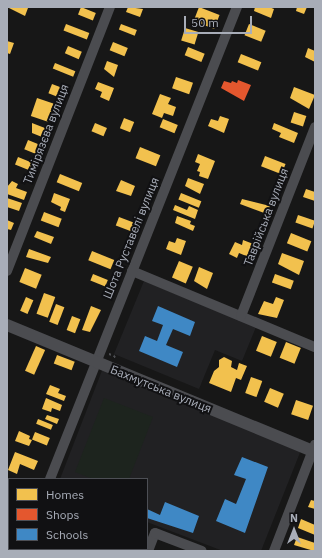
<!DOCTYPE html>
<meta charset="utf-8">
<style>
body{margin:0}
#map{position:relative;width:322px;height:558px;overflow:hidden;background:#171717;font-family:"IBM Plex Sans",sans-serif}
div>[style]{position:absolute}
.built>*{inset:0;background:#212123}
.green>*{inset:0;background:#1d241e}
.homes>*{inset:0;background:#f2c14e;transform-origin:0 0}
.shops>*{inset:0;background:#e4572e}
.schools>*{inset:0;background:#3f88c5}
.path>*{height:1.5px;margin-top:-0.75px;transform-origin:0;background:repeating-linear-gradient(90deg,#4d4e52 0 2px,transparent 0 5px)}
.minor>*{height:10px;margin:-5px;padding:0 5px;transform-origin:5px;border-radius:5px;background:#4b4c50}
.tertiary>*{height:12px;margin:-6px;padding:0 6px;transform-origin:6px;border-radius:6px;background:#4b4c50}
span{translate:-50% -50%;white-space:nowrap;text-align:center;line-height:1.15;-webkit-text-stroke:4px #111113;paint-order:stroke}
.street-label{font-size:12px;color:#a8adb8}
.frame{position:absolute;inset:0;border:8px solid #a8adb8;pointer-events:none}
.legend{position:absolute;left:8px;top:478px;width:140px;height:72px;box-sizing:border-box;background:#111113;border:1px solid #4d4f55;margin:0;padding:5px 7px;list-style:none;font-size:12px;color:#a8adb8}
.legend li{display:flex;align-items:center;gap:8px;height:20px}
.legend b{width:20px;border:1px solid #4d4f55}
.north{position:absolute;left:274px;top:510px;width:40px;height:40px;-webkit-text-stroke:3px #111113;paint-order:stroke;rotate:0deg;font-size:11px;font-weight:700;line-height:16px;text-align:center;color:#a8adb8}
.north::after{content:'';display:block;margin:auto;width:14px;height:18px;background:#a8adb8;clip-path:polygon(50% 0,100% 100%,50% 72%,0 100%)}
.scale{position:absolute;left:184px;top:16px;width:68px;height:18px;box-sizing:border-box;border:2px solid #a8adb8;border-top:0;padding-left:5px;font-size:12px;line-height:14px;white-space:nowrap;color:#a8adb8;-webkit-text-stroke:3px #111113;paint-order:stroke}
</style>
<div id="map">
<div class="built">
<i style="clip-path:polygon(144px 281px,256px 327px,242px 361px,215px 350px,199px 389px,114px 354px)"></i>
<i style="clip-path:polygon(103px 368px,301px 450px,261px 551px,223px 551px,147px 522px,147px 479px,60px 479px)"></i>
</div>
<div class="green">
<i style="clip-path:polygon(104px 398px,153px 417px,129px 479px,93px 479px,75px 472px)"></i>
</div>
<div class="homes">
<i style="clip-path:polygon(7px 7px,25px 7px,28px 8px,25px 16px)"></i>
<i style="left:81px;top:7px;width:16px;height:8px;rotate:22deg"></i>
<i style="clip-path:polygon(128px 7px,143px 9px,140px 17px,126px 12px)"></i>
<i style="left:199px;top:7px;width:22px;height:15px;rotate:21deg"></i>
<i style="clip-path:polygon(255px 7px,269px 7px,274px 9px,271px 18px,254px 11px)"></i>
<i style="clip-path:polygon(297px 7px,307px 7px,304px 14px,296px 11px)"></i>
<i style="left:66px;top:24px;width:25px;height:7px;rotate:21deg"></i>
<i style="left:121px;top:24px;width:17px;height:6px;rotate:21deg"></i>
<i style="left:249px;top:24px;width:18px;height:12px;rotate:22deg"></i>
<i style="left:185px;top:28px;width:14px;height:13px;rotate:17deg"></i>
<i style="clip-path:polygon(7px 41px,14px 43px,10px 54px,7px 53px)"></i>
<i style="left:113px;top:42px;width:16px;height:9px;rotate:22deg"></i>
<i style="left:68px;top:46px;width:15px;height:8px;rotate:23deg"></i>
<i style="left:188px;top:47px;width:18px;height:9px;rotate:22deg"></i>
<i style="clip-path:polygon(308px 48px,315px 51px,315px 62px,305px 57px)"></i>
<i style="left:241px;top:54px;width:22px;height:9px;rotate:22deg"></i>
<i style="clip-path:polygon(107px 61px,118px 65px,114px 77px,104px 69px)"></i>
<i style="left:55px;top:63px;width:22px;height:6px;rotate:22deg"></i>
<i style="left:176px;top:77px;width:18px;height:12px;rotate:19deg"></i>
<i style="clip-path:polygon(98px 82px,114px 88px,109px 101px,100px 97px,102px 92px,95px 89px)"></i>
<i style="left:52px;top:84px;width:17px;height:10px;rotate:21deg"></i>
<i style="clip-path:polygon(294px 87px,315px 95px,309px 109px,290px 98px)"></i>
<i style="clip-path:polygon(160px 94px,171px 98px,168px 104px,176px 107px,173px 116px,164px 113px,162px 118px,152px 114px)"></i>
<i style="left:37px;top:98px;width:18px;height:19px;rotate:19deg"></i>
<i style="left:294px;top:112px;width:13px;height:11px;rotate:18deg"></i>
<i style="clip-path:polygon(220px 116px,229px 119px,224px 133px,208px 126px,211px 119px,218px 121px)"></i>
<i style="left:124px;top:118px;width:11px;height:11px;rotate:22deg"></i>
<i style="left:163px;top:119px;width:16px;height:9px;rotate:22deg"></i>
<i style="clip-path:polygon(32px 123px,50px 130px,47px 139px,32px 133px)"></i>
<i style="left:95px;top:123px;width:13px;height:9px;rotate:23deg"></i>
<i style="clip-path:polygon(274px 123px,298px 133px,294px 143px,279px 137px,281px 133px,272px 129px)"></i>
<i style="left:28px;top:140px;width:16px;height:10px;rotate:22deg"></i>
<i style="left:140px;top:147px;width:22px;height:12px;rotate:22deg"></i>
<i style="clip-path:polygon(198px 154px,215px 161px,208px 179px,199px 176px,200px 172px,197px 171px,200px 164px,195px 162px)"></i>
<i style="left:265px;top:156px;width:22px;height:11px;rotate:21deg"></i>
<i style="left:18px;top:157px;width:18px;height:8px;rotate:22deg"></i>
<i style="left:60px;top:174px;width:24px;height:9px;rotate:22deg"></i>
<i style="clip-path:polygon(188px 178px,204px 184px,200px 194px,185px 186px)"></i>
<i style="clip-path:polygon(121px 180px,135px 186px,131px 196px,116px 191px)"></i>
<i style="clip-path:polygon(12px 181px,18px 184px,16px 188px,27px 192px,24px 200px,7px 194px,7px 187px)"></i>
<i style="clip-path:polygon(306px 189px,315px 192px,315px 201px,303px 197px)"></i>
<i style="clip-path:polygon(54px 193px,70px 199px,65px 212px,60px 210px,61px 207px,51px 202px)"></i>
<i style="left:181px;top:193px;width:22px;height:7px;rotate:22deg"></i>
<i style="clip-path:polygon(7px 198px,22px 203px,19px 211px,7px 207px)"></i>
<i style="clip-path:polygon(242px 199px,270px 206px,267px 214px,240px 204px)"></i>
<i style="clip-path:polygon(175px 205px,187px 210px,189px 206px,198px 210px,195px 219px,173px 210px)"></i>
<i style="left:44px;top:212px;width:19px;height:9px;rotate:21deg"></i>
<i style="left:298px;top:215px;width:18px;height:8px;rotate:19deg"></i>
<i style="clip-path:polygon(177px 216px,191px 221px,190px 224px,195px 226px,193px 231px,175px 223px)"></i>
<i style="left:119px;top:217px;width:17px;height:9px;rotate:21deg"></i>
<i style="clip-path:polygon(7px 220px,14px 223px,11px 230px,7px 229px)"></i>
<i style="clip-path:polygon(37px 231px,54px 237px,51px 244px,34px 237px)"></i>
<i style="left:291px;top:233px;width:22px;height:11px;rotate:22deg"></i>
<i style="clip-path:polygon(177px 238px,186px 241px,181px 255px,166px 249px,169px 241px,175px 243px)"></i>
<i style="clip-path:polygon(243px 240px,256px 245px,251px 258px,239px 253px,237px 258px,229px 254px,235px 242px,242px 245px)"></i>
<i style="clip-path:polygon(29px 249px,51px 257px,48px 263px,26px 257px)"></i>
<i style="left:92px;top:251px;width:24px;height:10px;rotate:22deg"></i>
<i style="clip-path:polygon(282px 253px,304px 261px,299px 275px,278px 264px)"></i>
<i style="left:179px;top:261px;width:15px;height:18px;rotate:23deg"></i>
<i style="clip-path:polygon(199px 267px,213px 273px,207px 289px,194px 281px)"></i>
<i style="left:25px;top:268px;width:18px;height:15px;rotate:22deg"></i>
<i style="left:93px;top:274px;width:16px;height:7px;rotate:22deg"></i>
<i style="left:275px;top:274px;width:20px;height:9px;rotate:20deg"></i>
<i style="left:44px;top:293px;width:12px;height:22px;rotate:20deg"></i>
<i style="left:26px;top:297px;width:8px;height:15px;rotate:23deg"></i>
<i style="clip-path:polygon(276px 297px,284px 300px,277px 318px,258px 314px,264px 301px,273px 304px)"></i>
<i style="left:56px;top:304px;width:9px;height:19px;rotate:21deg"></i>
<i style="clip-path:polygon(91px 306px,101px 310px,90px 332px,82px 330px)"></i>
<i style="left:72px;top:316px;width:9px;height:15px;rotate:21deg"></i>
<i style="left:262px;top:336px;width:16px;height:16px;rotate:22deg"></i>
<i style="left:286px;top:342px;width:16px;height:17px;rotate:22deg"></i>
<i style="left:36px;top:346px;width:10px;height:27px;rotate:24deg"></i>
<i style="left:57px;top:355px;width:19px;height:9px;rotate:21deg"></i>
<i style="clip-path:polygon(224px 357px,232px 361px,231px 367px,237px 370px,239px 363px,247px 366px,241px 380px,236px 378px,231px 392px,209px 383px,214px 371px,219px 367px,219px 360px)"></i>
<i style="left:251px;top:377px;width:12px;height:17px;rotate:20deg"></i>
<i style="clip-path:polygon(50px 385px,60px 389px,58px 393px,66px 396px,64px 401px,46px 394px)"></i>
<i style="left:270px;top:388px;width:15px;height:15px;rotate:23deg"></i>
<i style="clip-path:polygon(46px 398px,62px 405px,60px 411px,52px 408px,51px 412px,42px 409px)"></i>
<i style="left:296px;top:400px;width:18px;height:15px;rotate:19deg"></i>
<i style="clip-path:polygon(47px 415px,59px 419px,57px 424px,45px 419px)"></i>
<i style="left:38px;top:419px;width:16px;height:5px;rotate:22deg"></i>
<i style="clip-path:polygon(19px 431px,30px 436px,29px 439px,32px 440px,29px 446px,15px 441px)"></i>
<i style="left:35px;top:432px;width:16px;height:8px;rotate:22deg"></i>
<i style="clip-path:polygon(15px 452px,38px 461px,34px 470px,20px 464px,17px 474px,8px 470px)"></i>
<i style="clip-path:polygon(311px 500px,315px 501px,315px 509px,308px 507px)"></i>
<i style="clip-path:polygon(301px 519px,315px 525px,315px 535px,298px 528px)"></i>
<i style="clip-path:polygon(297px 537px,315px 543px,314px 551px,294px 545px)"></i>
</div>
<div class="shops">
<i style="clip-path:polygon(238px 80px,251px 85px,244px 101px,221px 88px,224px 81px,231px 83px,232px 81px,237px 83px)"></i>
</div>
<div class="schools">
<i style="clip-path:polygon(158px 306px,195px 322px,190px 336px,173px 329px,166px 345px,183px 352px,177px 367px,139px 351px,145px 336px,157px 341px,163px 325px,152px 321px)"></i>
<i style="clip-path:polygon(242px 457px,268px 467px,245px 533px,216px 521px,225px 499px,236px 504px,246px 479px,234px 475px)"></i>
<i style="clip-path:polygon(165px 502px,199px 516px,193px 533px,147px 518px,147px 509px,160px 515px)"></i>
</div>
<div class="path">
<i style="left:109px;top:354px;width:6px;rotate:18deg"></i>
<i style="left:115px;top:356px;width:3px;rotate:108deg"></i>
</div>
<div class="minor">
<i style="left:7px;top:271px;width:283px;rotate:-68.7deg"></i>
<i style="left:132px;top:271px;width:198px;rotate:22.6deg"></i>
<i style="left:241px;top:316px;width:203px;rotate:-68.6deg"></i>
<i style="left:50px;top:479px;width:508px;rotate:-68.39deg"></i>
<i style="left:22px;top:551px;width:2px;rotate:-63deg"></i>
<i style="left:148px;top:551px;width:19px;rotate:-69deg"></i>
<i style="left:155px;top:533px;width:50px;rotate:21deg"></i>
<i style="left:274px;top:551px;width:114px;rotate:-68.9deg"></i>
</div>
<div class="tertiary">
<i style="left:7px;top:325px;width:333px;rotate:22.4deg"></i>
</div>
<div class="street-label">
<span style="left:46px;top:134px;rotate:-69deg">Тимірязєва вулиця</span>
<span style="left:266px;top:217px;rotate:-69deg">Таврійська вулиця</span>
<span style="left:131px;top:238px;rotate:-68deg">Шота Руставелі вулиця</span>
<span style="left:161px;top:389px;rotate:22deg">Бахмутська вулиця</span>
</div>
<div class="frame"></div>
<ul class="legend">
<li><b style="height:11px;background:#f2c14e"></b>Homes</li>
<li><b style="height:11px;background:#e4572e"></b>Shops</li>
<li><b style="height:11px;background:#3f88c5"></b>Schools</li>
</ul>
<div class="north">N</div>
<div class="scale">50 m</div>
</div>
